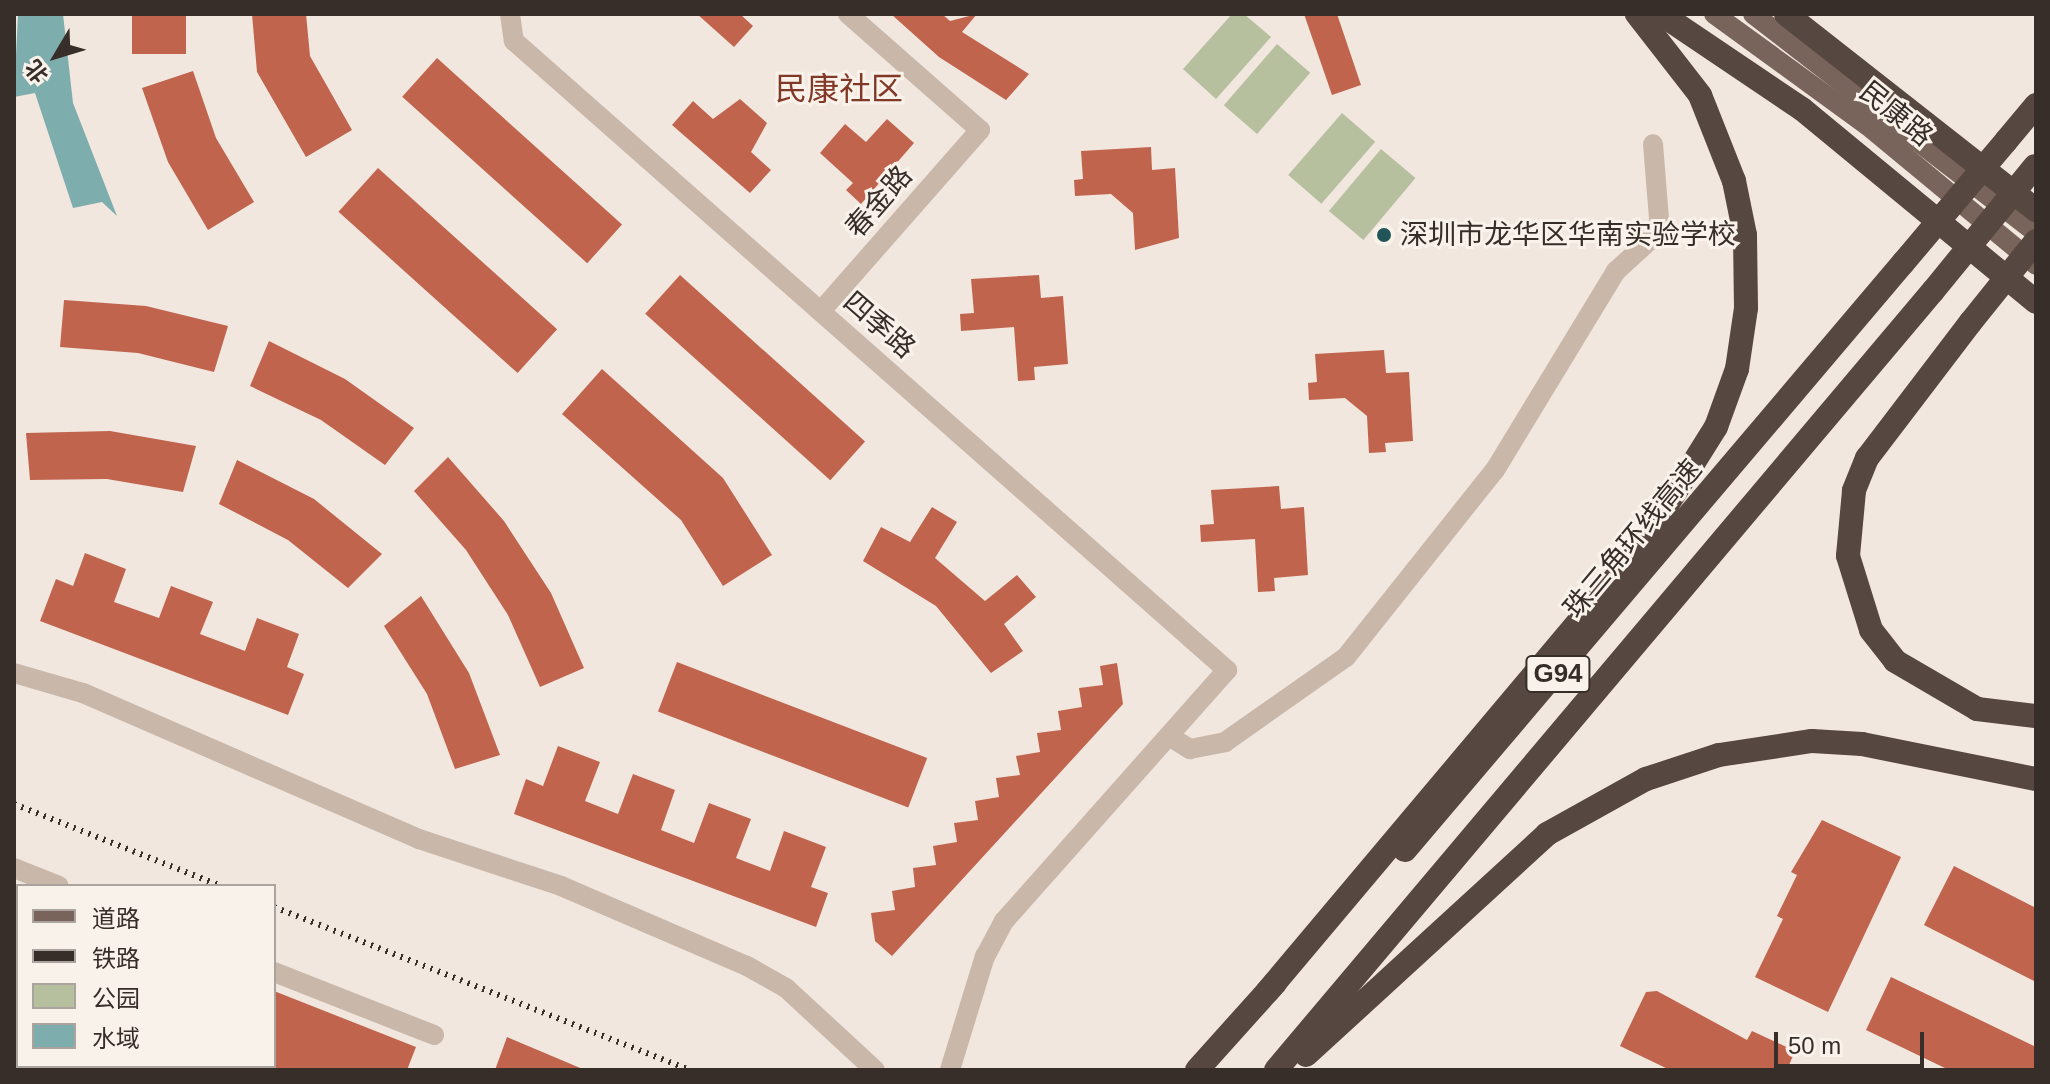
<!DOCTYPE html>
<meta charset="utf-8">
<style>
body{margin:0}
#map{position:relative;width:2050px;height:1084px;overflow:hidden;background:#f1e7de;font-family:Arial,"Noto Sans SC",sans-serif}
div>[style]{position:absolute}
.green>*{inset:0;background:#b6c09e;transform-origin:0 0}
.water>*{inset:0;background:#7eadad}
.building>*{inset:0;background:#c0644d;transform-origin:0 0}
.minor>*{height:20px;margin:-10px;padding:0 10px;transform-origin:10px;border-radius:10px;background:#c9b7aa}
.major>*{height:20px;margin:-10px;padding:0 10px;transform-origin:10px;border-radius:10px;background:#78645b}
.highway>*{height:24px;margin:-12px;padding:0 12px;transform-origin:12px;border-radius:12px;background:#574741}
.rail>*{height:6px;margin-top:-3px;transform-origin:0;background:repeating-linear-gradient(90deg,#372d29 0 2px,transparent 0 8px)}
.highway-bridge>*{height:24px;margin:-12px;padding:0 12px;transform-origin:12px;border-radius:12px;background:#574741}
.dots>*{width:22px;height:22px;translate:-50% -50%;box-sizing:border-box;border:4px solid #f9f2ea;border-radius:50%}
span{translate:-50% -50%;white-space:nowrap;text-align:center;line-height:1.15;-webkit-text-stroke:6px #f9f2ea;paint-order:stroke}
.shield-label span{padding:2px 6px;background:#f9f2ea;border:2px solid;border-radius:6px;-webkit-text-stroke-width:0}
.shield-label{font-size:26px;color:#372d29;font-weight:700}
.street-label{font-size:28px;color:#372d29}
.poi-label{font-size:28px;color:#372d29}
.left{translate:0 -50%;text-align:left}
.quarter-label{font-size:32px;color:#823826}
.frame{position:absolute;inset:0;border:16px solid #372d29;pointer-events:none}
.legend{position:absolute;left:16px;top:884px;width:260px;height:184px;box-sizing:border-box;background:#f9f2ea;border:2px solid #aba39d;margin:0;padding:10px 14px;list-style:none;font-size:24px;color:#372d29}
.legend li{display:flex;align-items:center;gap:16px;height:40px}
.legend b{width:40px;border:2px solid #aba39d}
.north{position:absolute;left:16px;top:16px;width:80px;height:80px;-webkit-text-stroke:6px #f9f2ea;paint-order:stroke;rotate:232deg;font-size:22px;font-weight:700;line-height:32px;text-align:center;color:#372d29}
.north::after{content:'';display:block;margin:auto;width:28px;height:36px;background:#372d29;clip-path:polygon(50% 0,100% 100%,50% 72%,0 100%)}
.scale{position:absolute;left:1774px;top:1032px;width:150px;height:36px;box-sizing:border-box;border:4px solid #372d29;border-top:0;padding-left:10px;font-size:24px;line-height:28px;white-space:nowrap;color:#372d29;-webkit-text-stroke:6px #f9f2ea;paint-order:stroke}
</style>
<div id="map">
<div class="green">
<i style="clip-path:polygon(1232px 14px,1244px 14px,1271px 37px,1216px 99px,1183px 69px)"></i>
<i style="left:1277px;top:44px;width:44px;height:81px;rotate:41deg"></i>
<i style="left:1342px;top:113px;width:44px;height:82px;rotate:41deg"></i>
<i style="left:1381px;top:149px;width:45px;height:81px;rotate:40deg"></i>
</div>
<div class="water">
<i style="clip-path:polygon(18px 14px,63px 14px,73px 103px,117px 216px,102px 202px,73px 208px,35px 93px,14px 97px)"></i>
</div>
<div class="building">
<i style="left:132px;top:14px;width:54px;height:40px"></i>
<i style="clip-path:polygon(252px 14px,306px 14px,310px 56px,352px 130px,306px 157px,257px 72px)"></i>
<i style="clip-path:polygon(697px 14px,740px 14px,753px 26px,734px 47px)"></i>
<i style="clip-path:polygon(891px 14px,942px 14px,950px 21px,977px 14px,962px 32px,1029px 74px,1006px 100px,939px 57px)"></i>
<i style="clip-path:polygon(1304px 14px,1337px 14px,1361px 85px,1332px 95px)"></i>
<i style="left:437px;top:58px;width:249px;height:52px;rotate:42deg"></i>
<i style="clip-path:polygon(193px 71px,216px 138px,254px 202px,208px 230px,168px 162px,142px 88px)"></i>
<i style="clip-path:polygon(740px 99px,767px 123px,751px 152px,771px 170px,750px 193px,672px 125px,693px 101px,713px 119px)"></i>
<i style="clip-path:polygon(887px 119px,914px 143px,861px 204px,846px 190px,853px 183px,820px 153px,845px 124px,866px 142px)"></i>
<i style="clip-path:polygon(1151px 147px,1152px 170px,1175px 168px,1179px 238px,1135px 250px,1133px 213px,1111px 194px,1075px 196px,1074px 180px,1083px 179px,1081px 151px)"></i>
<i style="left:378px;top:168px;width:241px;height:59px;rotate:42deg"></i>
<i style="left:680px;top:275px;width:249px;height:52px;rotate:42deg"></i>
<i style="clip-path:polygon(1039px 275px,1041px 298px,1063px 296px,1068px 364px,1034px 367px,1035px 380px,1018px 381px,1014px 327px,961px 331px,960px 314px,974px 313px,971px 279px)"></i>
<i style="clip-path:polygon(64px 300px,146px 306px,228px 326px,214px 372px,138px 353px,60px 347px)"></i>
<i style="clip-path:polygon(269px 341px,345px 379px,414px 428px,385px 465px,321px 420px,250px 386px)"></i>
<i style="clip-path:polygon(1384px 350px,1386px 373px,1409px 372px,1413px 441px,1385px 443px,1386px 452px,1369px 453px,1367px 416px,1345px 398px,1309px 400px,1308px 383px,1317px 382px,1315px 354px)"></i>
<i style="clip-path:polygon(602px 369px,723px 478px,772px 555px,723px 586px,681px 520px,562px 414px)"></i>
<i style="clip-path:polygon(110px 431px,196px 446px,183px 492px,107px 479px,30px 480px,26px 433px)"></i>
<i style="clip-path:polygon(448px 457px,504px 521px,551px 593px,584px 668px,540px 687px,508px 615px,466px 550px,414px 491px)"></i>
<i style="clip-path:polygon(237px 460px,314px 499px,382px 554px,348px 588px,288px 540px,219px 504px)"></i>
<i style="clip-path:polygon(1279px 486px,1281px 509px,1304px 507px,1308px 575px,1274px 578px,1275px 591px,1258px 592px,1255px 539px,1201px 542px,1200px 525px,1214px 524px,1211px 490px)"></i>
<i style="clip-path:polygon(932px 507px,957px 522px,935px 558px,985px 601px,1017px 575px,1036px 597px,1004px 624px,1023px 651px,991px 673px,936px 606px,863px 561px,881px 527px,910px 542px)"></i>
<i style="clip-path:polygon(85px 553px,126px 569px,114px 602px,159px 618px,171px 586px,213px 602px,200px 634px,245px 651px,257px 618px,299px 634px,287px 667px,304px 674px,288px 715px,40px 621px,56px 579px,73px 586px)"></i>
<i style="clip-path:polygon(421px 596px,469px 673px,500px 755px,455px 769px,427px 694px,384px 626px)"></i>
<i style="left:677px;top:662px;width:268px;height:53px;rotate:21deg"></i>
<i style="clip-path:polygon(1117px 663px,1123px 704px,892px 956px,875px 941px,871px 913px,895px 910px,892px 891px,915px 887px,913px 868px,936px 865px,933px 846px,957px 842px,954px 823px,978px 820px,975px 801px,999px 797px,996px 778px,1020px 775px,1016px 756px,1040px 752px,1037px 733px,1061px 730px,1058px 711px,1082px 707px,1079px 688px,1103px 685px,1100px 666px)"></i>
<i style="clip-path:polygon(558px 746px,600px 762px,585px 801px,618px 814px,633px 774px,675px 790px,661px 830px,694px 843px,709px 803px,751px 819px,736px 858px,770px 871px,784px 831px,826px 847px,811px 887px,828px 893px,816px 927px,514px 814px,526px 779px,543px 786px)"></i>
<i style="clip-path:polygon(1822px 820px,1901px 857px,1828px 1012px,1755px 977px,1783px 919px,1777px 916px,1797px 875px,1791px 872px)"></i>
<i style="clip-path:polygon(1954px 866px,2036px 908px,2036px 982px,1924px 925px)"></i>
<i style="clip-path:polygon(1891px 977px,2036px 1047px,2036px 1070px,1949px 1070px,1866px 1030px)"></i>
<i style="clip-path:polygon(274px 991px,416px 1047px,407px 1070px,274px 1070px)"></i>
<i style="clip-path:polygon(1657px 991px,1747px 1040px,1752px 1031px,1795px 1051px,1787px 1070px,1670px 1070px,1620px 1046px,1646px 992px)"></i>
<i style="clip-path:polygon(507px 1037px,585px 1070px,495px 1070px)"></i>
</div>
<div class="minor">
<i style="left:510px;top:14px;width:27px;rotate:82deg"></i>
<i style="left:514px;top:41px;width:951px;rotate:41.42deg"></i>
<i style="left:1227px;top:670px;width:336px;rotate:131.6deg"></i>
<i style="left:1004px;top:921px;width:40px;rotate:118deg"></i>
<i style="left:985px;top:956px;width:119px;rotate:107.1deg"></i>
<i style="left:821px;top:311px;width:241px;rotate:-48.7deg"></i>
<i style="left:980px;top:130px;width:176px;rotate:-138.7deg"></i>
<i style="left:14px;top:673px;width:72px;rotate:16.2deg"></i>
<i style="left:83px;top:693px;width:366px;rotate:23.5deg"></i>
<i style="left:419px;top:839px;width:150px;rotate:18.3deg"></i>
<i style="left:561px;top:886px;width:202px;rotate:23.3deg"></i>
<i style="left:747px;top:966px;width:45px;rotate:29.4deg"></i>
<i style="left:786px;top:988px;width:121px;rotate:42.7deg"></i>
<i style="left:1169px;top:736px;width:25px;rotate:32deg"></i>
<i style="left:1190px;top:749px;width:36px;rotate:-11deg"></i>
<i style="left:1225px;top:742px;width:148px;rotate:-35.1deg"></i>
<i style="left:1346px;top:657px;width:239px;rotate:-51.5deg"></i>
<i style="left:1495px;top:470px;width:233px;rotate:-58.7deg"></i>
<i style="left:1616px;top:271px;width:59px;rotate:-42.3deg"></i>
<i style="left:1660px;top:231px;width:87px;rotate:-94.6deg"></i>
<i style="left:14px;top:868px;width:48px;rotate:21.8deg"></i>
<i style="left:274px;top:972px;width:172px;rotate:21.5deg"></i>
</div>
<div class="major">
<i style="left:1714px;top:14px;width:189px;rotate:36deg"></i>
<i style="left:1867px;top:125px;width:219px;rotate:39.6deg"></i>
<i style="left:1753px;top:14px;width:358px;rotate:37.7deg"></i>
</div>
<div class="highway">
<i style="left:1661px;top:14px;width:170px;rotate:34deg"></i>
<i style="left:1802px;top:109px;width:303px;rotate:39.5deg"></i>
<i style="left:1786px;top:14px;width:318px;rotate:38.1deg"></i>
<i style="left:2006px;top:141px;width:47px;rotate:-50.2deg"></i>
<i style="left:1970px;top:323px;width:170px;rotate:127.3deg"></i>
<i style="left:1867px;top:458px;width:35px;rotate:112deg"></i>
<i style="left:1854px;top:491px;width:65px;rotate:95.3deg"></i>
<i style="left:1848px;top:556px;width:77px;rotate:72.7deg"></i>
<i style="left:1871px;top:630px;width:39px;rotate:52deg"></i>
<i style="left:1895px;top:661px;width:95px;rotate:30.3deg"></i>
<i style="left:1977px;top:709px;width:59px;rotate:6.8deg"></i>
<i style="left:1405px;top:850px;width:770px;rotate:-49.69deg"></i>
<i style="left:1267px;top:992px;width:578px;rotate:-49.92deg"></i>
<i style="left:1639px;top:550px;width:145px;rotate:-58deg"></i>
<i style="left:1716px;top:427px;width:62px;rotate:-70.1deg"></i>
<i style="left:1737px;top:369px;width:62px;rotate:-81.6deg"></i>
<i style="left:1746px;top:308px;width:73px;rotate:-90.8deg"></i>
<i style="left:1745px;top:235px;width:55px;rotate:-101.5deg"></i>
<i style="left:1734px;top:181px;width:92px;rotate:-111.6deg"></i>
<i style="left:1700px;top:95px;width:103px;rotate:-127.9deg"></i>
<i style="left:1306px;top:1055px;width:327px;rotate:-42.5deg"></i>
<i style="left:1547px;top:834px;width:113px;rotate:-29.1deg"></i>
<i style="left:1646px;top:779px;width:77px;rotate:-18.2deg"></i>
<i style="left:1719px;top:755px;width:94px;rotate:-8.6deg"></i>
<i style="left:1812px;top:741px;width:50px;rotate:3.4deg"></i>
<i style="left:1862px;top:744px;width:177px;rotate:11.4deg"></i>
<i style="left:1197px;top:1070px;width:118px;rotate:-48.1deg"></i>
<i style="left:1276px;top:1070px;width:1019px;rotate:-49.86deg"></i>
</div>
<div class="rail">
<i style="left:14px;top:804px;width:223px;rotate:21.6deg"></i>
<i style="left:274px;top:907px;width:446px;rotate:21.4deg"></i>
</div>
<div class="highway-bridge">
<i style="left:1903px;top:263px;width:160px;rotate:-49.8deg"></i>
<i style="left:1933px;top:291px;width:161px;rotate:-50.8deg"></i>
<i style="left:1970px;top:323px;width:105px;rotate:-51.2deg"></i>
</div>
<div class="dots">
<i style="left:1384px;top:235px;background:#215557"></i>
</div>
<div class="shield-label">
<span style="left:1558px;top:674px">G94</span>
</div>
<div class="street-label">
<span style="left:1896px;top:114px;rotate:39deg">民康路</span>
<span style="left:879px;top:202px;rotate:-49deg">春金路</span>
<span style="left:879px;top:325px;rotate:41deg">四季路</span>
<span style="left:1633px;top:539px;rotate:-50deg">珠三角环线高速</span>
</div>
<div class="poi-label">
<span class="left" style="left:1400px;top:235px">深圳市龙华区华南实验学校</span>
</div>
<div class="quarter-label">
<span style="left:839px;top:89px">民康社区</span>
</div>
<div class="frame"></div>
<ul class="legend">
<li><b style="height:10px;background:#78645b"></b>道路</li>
<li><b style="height:10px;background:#372d29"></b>铁路</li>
<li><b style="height:22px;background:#b6c09e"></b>公园</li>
<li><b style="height:22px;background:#7eadad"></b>水域</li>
</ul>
<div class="north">北</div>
<div class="scale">50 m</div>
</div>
